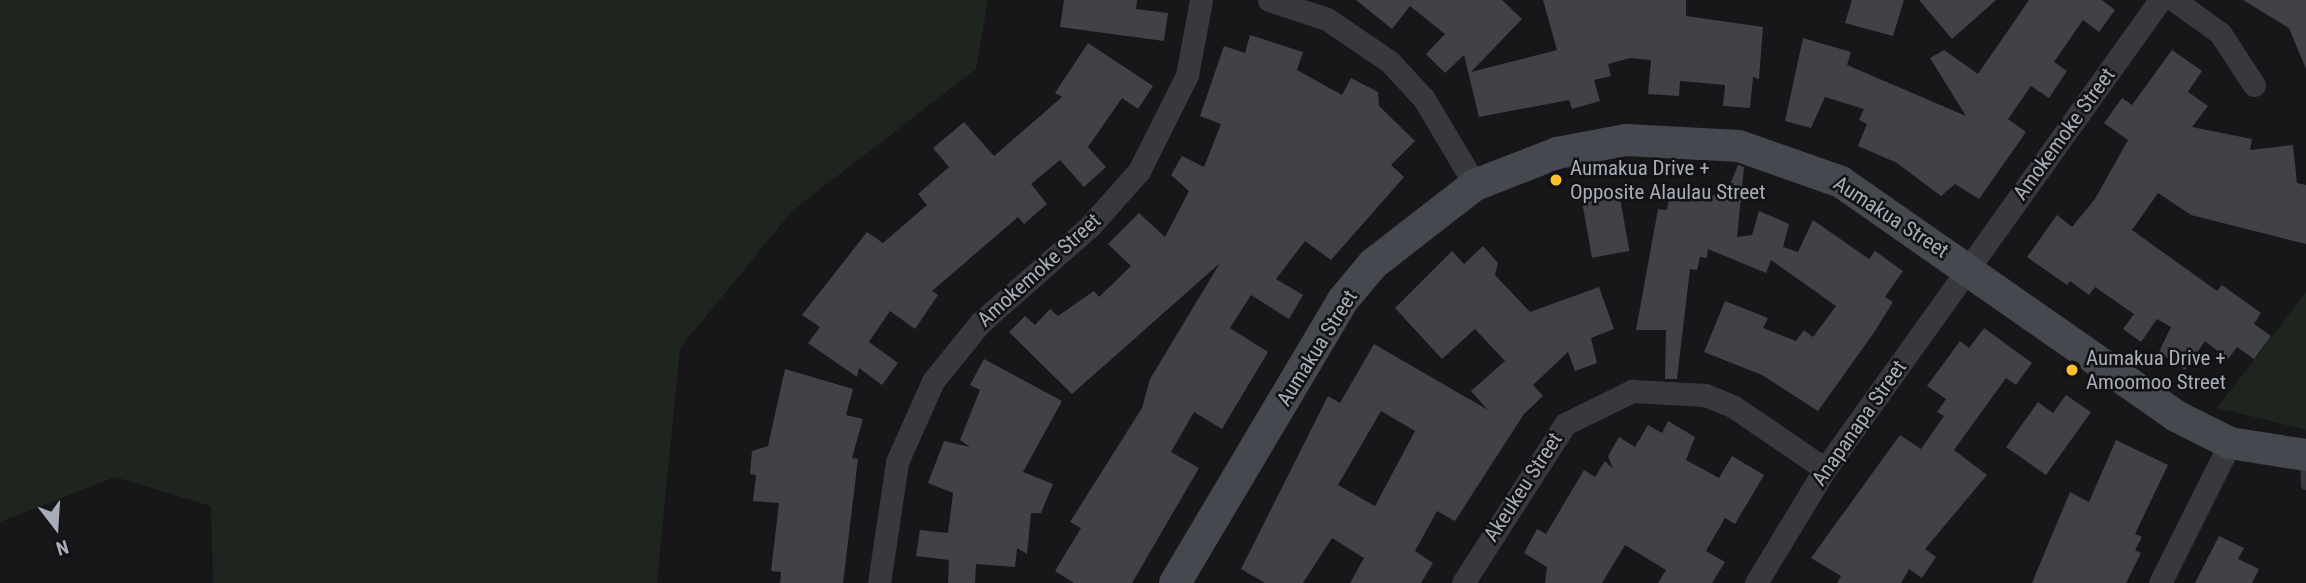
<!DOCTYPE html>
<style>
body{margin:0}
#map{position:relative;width:2306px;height:583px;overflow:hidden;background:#17171a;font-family:"Roboto Condensed",sans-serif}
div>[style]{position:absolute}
.green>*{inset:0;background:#1d251e}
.building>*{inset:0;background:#414247;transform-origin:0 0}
.lane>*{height:10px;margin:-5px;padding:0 5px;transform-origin:5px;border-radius:5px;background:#38393f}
.street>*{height:23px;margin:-11.5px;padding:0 11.5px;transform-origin:11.5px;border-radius:11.5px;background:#38393f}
.secondary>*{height:32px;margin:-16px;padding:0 16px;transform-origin:16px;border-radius:16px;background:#46484f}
.dots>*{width:19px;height:19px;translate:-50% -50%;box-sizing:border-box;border:4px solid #121215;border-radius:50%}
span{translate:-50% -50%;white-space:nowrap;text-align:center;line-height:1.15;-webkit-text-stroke:5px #121215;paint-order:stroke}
.street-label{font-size:21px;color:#a8adba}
.poi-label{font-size:21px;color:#a8adba}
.left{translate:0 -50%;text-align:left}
.north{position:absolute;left:21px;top:492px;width:70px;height:70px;-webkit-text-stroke:5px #121215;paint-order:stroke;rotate:163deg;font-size:19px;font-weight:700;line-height:28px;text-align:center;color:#a8adba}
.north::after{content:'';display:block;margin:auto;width:24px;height:32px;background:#a8adba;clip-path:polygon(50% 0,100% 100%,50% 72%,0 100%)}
</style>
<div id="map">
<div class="green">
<i style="clip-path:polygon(0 0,988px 0,976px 69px,793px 210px,680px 348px,657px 583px,213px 583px,211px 506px,115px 477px,0 522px)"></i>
<i style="clip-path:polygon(2306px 292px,2306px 430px,2217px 408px)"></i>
</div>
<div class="building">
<i style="clip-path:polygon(1064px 0,1137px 0,1136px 9px,1168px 13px,1164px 41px,1060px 27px)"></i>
<i style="clip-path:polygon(1356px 0,1502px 0,1522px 19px,1471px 72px,1557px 50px,1543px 0,1686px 0,1686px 16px,1763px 27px,1759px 79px,1753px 77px,1750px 108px,1723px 106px,1725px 85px,1680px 81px,1679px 96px,1648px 94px,1651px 60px,1630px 58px,1608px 64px,1611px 76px,1594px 80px,1600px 101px,1572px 109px,1569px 100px,1479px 117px,1464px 55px,1445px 73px,1426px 54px,1445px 34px,1410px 6px,1392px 29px)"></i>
<i style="clip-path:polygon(1852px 0,1904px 0,1893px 36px,1845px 23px)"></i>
<i style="clip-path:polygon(1919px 0,1996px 0,1952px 39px)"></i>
<i style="clip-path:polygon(2029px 0,2102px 0,2115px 10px,2099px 32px,2083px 20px,2054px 62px,2067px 71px,2049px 98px,2031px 86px,2008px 119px,2026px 132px,1979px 199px,1955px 184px,1941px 196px,1897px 163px,1858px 146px,1867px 124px,1859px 120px,1864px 109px,1825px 97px,1811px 128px,1785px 121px,1803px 38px,1851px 52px,1847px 65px,1966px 116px,1930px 58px,1944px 50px,1978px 74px)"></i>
<i style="clip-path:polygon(2243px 0,2306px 0,2306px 69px,2289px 28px)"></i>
<i style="clip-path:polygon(1250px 35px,1303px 52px,1297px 70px,1342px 95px,1351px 78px,1378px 92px,1379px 106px,1415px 141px,1391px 165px,1404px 177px,1331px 260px,1305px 241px,1276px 279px,1303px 295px,1289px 319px,1251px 295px,1230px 328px,1268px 352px,1222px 429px,1194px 412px,1171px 452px,1199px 468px,1132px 583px,1074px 583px,1055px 571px,1081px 528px,1070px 522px,1142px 408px,1150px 379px,1220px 263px,1072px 394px,1009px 332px,1025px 316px,1035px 325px,1050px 309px,1058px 316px,1094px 291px,1099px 297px,1131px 266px,1108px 244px,1139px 213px,1165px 237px,1189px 191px,1171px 175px,1182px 156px,1204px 167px,1221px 124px,1200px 116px,1224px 46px,1245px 53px)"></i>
<i style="clip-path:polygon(1088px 43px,1153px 86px,1138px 109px,1122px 98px,1088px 147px,1106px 167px,1084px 187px,1060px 160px,1031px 184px,1047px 204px,1024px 224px,1018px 217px,932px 291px,938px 295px,915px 329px,890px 311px,869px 342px,898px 363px,882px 385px,859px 368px,857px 377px,808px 343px,820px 327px,802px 315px,867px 232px,883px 243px,927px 205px,918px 194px,949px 167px,933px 148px,964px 122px,994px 156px,1062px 97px,1055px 93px)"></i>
<i style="clip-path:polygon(2172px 50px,2202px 71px,2188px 92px,2208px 106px,2192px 127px,2252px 139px,2250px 150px,2293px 145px,2297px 183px,2306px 185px,2306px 244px,2191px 215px,2158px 193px,2132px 230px,2217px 291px,2222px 285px,2261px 313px,2254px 324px,2271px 336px,2254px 359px,2237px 347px,2228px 359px,2205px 341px,2185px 370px,2159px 352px,2171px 327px,2157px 319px,2141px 342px,2123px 329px,2134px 314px,2095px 287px,2089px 295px,2070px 281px,2067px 285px,2027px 257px,2057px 215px,2072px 227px,2095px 199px,2128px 140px,2104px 123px,2122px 98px,2132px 105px)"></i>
<i style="clip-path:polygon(1738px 165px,1744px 167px,1737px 237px,1752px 235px,1759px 211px,1789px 224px,1783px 247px,1798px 252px,1813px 220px,1869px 259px,1875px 251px,1903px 271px,1885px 297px,1893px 302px,1873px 334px,1818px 411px,1762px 375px,1704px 352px,1725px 301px,1768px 318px,1763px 328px,1796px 341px,1804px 330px,1813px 337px,1836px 306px,1771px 260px,1766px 273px,1708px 249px,1707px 258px,1700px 257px,1697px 270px,1690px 269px,1677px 379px,1665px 379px,1666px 330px,1636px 330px,1658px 209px,1667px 210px,1671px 188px,1725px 197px)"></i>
<i style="left:1619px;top:192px;width:60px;height:38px;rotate:80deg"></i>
<i style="clip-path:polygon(evenodd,1483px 246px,1498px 263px,1495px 275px,1530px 312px,1599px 287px,1614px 329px,1591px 338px,1597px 363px,1575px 371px,1568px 352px,1533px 385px,1543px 396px,1524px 414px,1455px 521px,1437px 511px,1415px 551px,1433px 563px,1421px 583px,1350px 583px,1364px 558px,1332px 538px,1303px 583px,1265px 583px,1241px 569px,1328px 396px,1340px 403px,1374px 344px,1488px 410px,1471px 391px,1505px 361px,1475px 329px,1442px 359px,1395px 308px,1452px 251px,1464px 264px,1483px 246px,1381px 411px,1415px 431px,1375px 506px,1338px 485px,1381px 411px)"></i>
<i style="clip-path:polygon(1984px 328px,2032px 363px,2016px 385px,2006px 378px,1954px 450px,1987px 475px,1925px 549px,1936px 557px,1922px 578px,1909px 569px,1901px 583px,1837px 583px,1841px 576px,1811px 558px,1900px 435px,1921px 449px,1944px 416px,1937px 412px,1946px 399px,1927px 386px,1960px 341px,1969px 348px)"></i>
<i style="clip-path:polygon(984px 359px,1062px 401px,1023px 472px,1053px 484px,1041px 513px,1031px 513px,1027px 554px,1017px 548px,1015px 567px,976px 564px,975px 583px,948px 583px,949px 560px,916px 556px,920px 530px,948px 533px,953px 493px,928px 483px,944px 441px,970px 447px,960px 440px,980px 390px,970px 385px)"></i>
<i style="clip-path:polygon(785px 369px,853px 389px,846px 415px,863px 419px,852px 458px,858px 459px,843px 583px,780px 583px,781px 572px,771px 571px,779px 503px,753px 501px,756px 475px,750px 474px,752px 451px,768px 446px)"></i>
<i style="clip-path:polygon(2066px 395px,2091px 412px,2046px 475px,2006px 447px,2038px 402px,2053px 413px)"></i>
<i style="clip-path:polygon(1668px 421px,1695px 437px,1686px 460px,1719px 478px,1732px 456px,1764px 475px,1735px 524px,1725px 518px,1706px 551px,1725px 562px,1712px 583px,1658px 583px,1666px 570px,1625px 545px,1602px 583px,1545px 583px,1547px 567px,1524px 553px,1537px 529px,1546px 534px,1584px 470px,1595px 477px,1605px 461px,1613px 469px,1608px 456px,1619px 437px,1635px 447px,1648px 425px,1662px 433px)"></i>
<i style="clip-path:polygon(2116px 440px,2168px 465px,2135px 534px,2142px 537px,2135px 550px,2141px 553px,2126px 583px,2032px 583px,2070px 492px,2089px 502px)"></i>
<i style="clip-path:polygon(2219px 536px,2244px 548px,2238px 559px,2259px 569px,2252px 583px,2195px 583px)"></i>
</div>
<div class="lane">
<i style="left:2305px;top:457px;width:28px;rotate:88deg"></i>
</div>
<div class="street">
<i style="left:1269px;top:0;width:61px;rotate:18.1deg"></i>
<i style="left:1327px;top:19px;width:76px;rotate:34.3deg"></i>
<i style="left:1390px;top:62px;width:50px;rotate:47.4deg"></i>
<i style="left:1424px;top:99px;width:100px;rotate:59.3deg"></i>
<i style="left:2174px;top:0;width:57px;rotate:35.7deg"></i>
<i style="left:2220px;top:33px;width:62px;rotate:56.8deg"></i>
<i style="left:879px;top:583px;width:122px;rotate:-81.5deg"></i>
<i style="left:897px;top:462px;width:89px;rotate:-66deg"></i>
<i style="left:933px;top:381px;width:75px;rotate:-51deg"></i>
<i style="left:980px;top:323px;width:147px;rotate:-41.4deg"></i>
<i style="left:1090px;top:226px;width:74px;rotate:-48.3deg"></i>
<i style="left:1139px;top:171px;width:107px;rotate:-63.4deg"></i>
<i style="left:1187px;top:75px;width:76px;rotate:-79.4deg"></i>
<i style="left:1463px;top:583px;width:189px;rotate:-57.3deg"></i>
<i style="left:1565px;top:424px;width:75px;rotate:-26.2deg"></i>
<i style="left:1632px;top:391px;width:73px;rotate:3.1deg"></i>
<i style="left:1705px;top:395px;width:31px;rotate:22deg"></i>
<i style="left:1734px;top:407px;width:110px;rotate:34.3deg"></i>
<i style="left:1756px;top:583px;width:133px;rotate:-58.8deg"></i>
<i style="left:1825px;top:469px;width:576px;rotate:-54.46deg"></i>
<i style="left:2160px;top:583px;width:157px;rotate:-63.4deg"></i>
</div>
<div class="secondary">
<i style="left:1175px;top:583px;width:329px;rotate:-59.3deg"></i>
<i style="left:1343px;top:300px;width:47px;rotate:-50.2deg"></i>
<i style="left:1373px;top:264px;width:129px;rotate:-37.8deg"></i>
<i style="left:1475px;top:185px;width:88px;rotate:-21.3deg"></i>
<i style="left:1557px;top:153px;width:70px;rotate:-10.7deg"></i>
<i style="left:1626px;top:140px;width:113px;rotate:3deg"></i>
<i style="left:1739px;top:146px;width:108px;rotate:19.4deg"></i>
<i style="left:1841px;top:182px;width:409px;rotate:34.9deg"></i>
<i style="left:2176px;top:416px;width:60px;rotate:26.6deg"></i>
<i style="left:2230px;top:443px;width:77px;rotate:9deg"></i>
</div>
<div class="dots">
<i style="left:1556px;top:180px;background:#ffc12a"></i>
<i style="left:2072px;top:370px;background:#ffc12a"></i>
</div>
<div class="street-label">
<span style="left:2064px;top:134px;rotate:-54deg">Amokemoke Street</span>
<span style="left:1891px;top:217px;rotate:33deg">Aumakua Street</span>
<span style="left:1039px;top:270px;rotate:-42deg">Amokemoke Street</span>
<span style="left:1317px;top:348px;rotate:-58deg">Aumakua Street</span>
<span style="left:1859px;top:423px;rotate:-55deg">Anapanapa Street</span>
<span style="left:1523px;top:487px;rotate:-57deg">Akeukeu Street</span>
</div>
<div class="poi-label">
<span class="left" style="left:1570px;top:180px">Aumakua Drive +<br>Opposite Alaulau Street</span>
<span class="left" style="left:2086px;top:370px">Aumakua Drive +<br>Amoomoo Street</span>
</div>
<div class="north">N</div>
</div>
